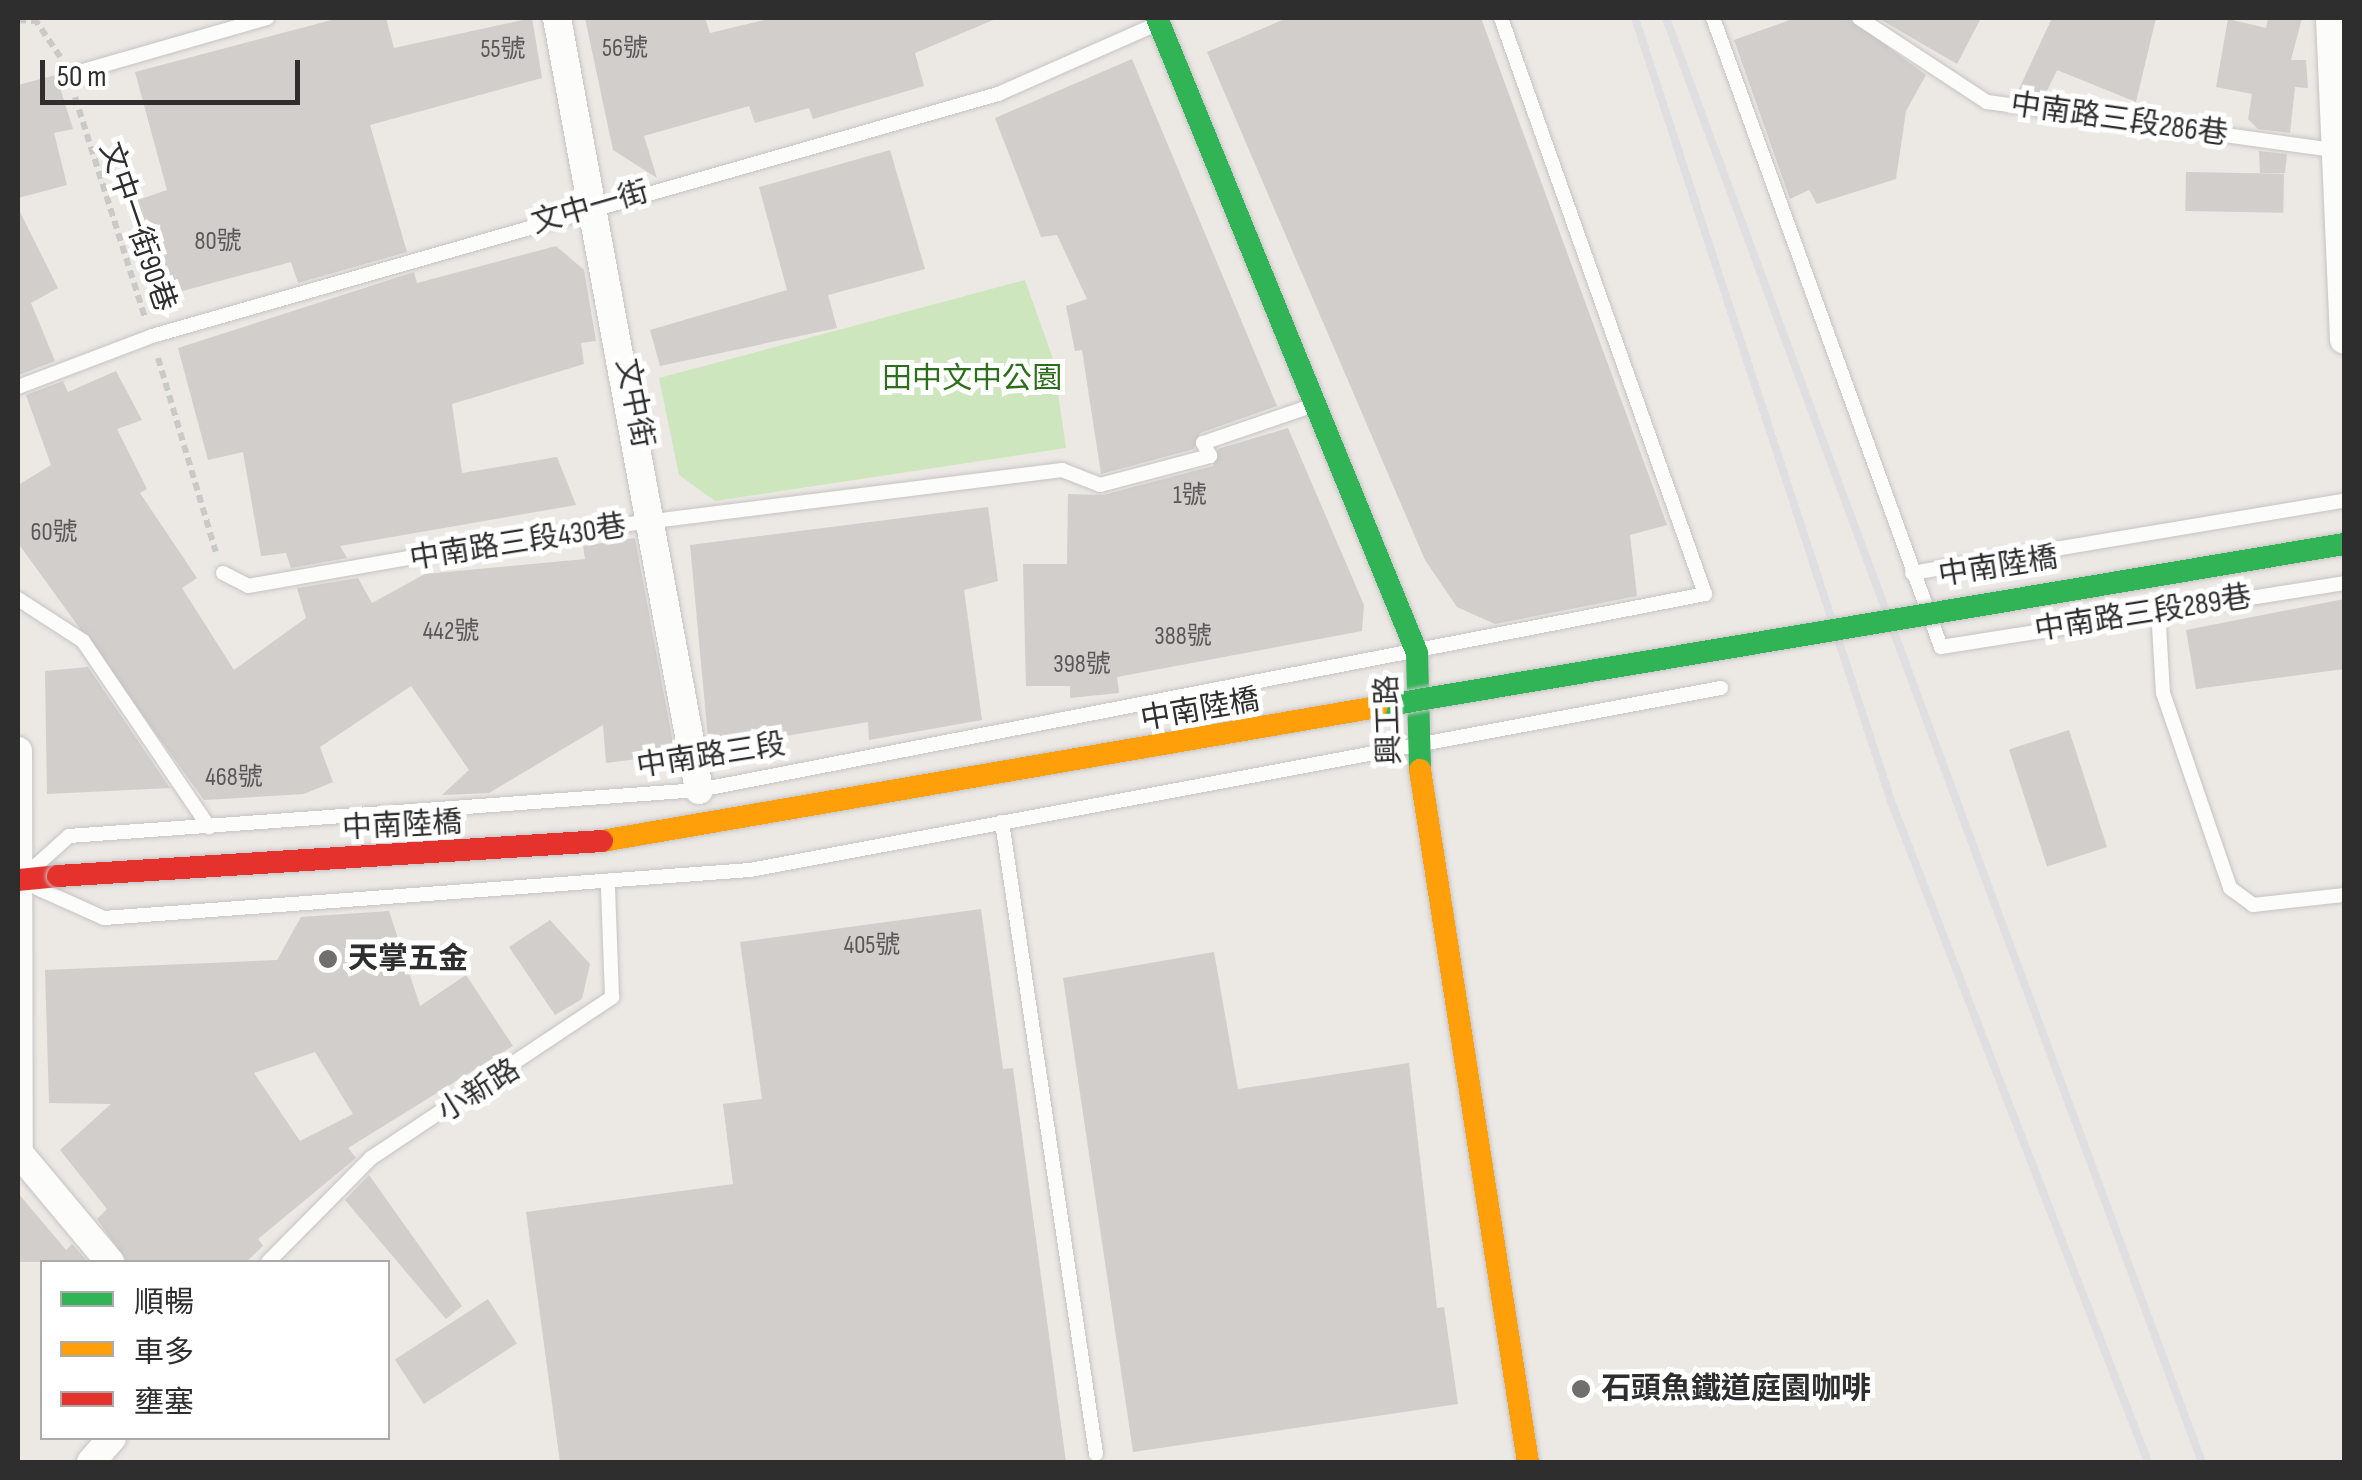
<!DOCTYPE html>
<meta charset="utf-8">
<style>
body{margin:0}
#map{position:relative;width:2362px;height:1480px;overflow:hidden;background:#ece8e4;font-family:"Sofia Sans Condensed","Noto Sans TC",sans-serif}
div>[style]{position:absolute}
.green>*{inset:0;background:#cee6be}
.building>*{inset:0;background:#d1cecb;transform-origin:0 0}
.path>*{height:6px;margin-top:-3px;transform-origin:0;background:repeating-linear-gradient(90deg,#c9c9c8 0 8px,transparent 0 13px)}
.roads{filter:drop-shadow(0 0 2px #c5c4c5) drop-shadow(0 0 2px #c5c4c5)}
.lane>*{height:14px;margin:-7px;padding:0 7px;transform-origin:7px;border-radius:7px;background:#fcfcfb}
.street>*{height:28px;margin:-14px;padding:0 14px;transform-origin:14px;border-radius:14px;background:#fcfcfb}
.fast>*{height:22px;margin:-11px;padding:0 11px;transform-origin:11px;border-radius:11px;background:#30b455}
.slow>*{height:22px;margin:-11px;padding:0 11px;transform-origin:11px;border-radius:11px;background:#ff9f0a}
.jam>*{height:22px;margin:-11px;padding:0 11px;transform-origin:11px;border-radius:11px;background:#e5322d}
.rail>*{height:8px;margin:-4px;padding:0 4px;transform-origin:4px;border-radius:4px;background:#dfdfe1}
.bridges{filter:drop-shadow(0 0 2px #c5c4c5) drop-shadow(0 0 2px #c5c4c5)}
.fast-bridge>*{height:22px;margin:-11px;padding:0 11px;transform-origin:11px;border-radius:11px;background:#30b455}
.slow-bridge>*{height:22px;margin:-11px;padding:0 11px;transform-origin:11px;border-radius:11px;background:#ff9f0a}
.jam-bridge>*{height:22px;margin:-11px;padding:0 11px;transform-origin:11px;border-radius:11px;background:#e5322d}
.dots>*{width:28px;height:28px;translate:-50% -50%;box-sizing:border-box;border:5px solid #fff;border-radius:50%}
span{translate:-50% -50%;white-space:nowrap;text-align:center;line-height:1.15;-webkit-text-stroke:10px #fff;paint-order:stroke}
.number-label{font-size:25px;color:#585857}
.number-label span{-webkit-text-stroke-width:0}
.street-label{font-size:30px;color:#2e2e2e}
.park-label{font-size:30px;color:#2c6e1b}
.poi-label{font-size:30px;color:#2e2e2e;font-weight:700}
.left{translate:0 -50%;text-align:left}
.frame{position:absolute;inset:0;border:20px solid #2e2e2e;pointer-events:none}
.legend{position:absolute;left:40px;top:1260px;width:350px;height:180px;box-sizing:border-box;background:#fff;border:2px solid #ababab;margin:0;padding:12px 18px;list-style:none;font-size:30px;color:#2e2e2e}
.legend li{display:flex;align-items:center;gap:20px;height:50px}
.legend b{width:50px;border:2px solid #ababab}
.scale{position:absolute;left:40px;top:60px;width:260px;height:45px;box-sizing:border-box;border:5px solid #2e2e2e;border-top:0;padding-left:12px;font-size:30px;line-height:35px;white-space:nowrap;color:#2e2e2e;-webkit-text-stroke:8px #fff;paint-order:stroke}
</style>
<div id="map">
<div class="green">
<i style="clip-path:polygon(1025px 280px,1053px 359px,1066px 448px,715px 501px,679px 475px,659px 378px)"></i>
</div>
<div class="building">
<i style="clip-path:polygon(339px 18px,386px 18px,394px 48px,532px 18px,542px 78px,370px 125px,407px 252px,298px 283px,291px 262px,160px 297px,132px 202px,167px 190px,135px 72px)"></i>
<i style="clip-path:polygon(585px 18px,705px 18px,710px 33px,772px 18px,998px 18px,915px 53px,924px 86px,813px 119px,809px 108px,755px 123px,749px 106px,644px 136px,657px 178px,613px 150px)"></i>
<i style="clip-path:polygon(1287px 18px,1481px 18px,1667px 525px,1630px 535px,1637px 596px,1495px 624px,1457px 607px,1425px 560px,1207px 52px)"></i>
<i style="clip-path:polygon(1795px 18px,1849px 18px,1926px 75px,1906px 111px,1896px 179px,1817px 204px,1809px 190px,1790px 199px,1734px 40px)"></i>
<i style="clip-path:polygon(1878px 18px,1981px 18px,1957px 64px)"></i>
<i style="clip-path:polygon(2052px 18px,2156px 18px,2136px 102px,2057px 70px,2044px 97px,2019px 89px)"></i>
<i style="clip-path:polygon(2268px 18px,2302px 18px,2291px 60px,2306px 60px,2308px 88px,2295px 87px,2290px 133px,2258px 129px,2248px 119px,2252px 94px,2216px 87px,2228px 19px,2266px 28px)"></i>
<i style="clip-path:polygon(1132px 59px,1277px 406px,1200px 433px,1194px 449px,1101px 474px,1082px 350px,1075px 351px,1066px 306px,1087px 299px,1057px 235px,1041px 237px,995px 118px)"></i>
<i style="clip-path:polygon(56px 75px,73px 129px,54px 133px,67px 185px,18px 198px,18px 85px)"></i>
<i style="clip-path:polygon(890px 150px,925px 269px,828px 295px,837px 328px,660px 366px,650px 330px,787px 290px,759px 187px)"></i>
<i style="clip-path:polygon(2259px 151px,2287px 154px,2285px 173px,2260px 173px)"></i>
<i style="left:2186px;top:172px;width:98px;height:39px;rotate:1deg"></i>
<i style="clip-path:polygon(18px 208px,58px 288px,31px 303px,55px 361px,19px 375px)"></i>
<i style="clip-path:polygon(556px 246px,584px 270px,596px 341px,581px 343px,584px 364px,452px 404px,462px 473px,557px 457px,576px 505px,340px 546px,347px 558px,291px 568px,286px 553px,261px 556px,243px 452px,208px 460px,178px 348px,414px 272px,417px 283px)"></i>
<i style="clip-path:polygon(116px 371px,142px 420px,117px 429px,147px 489px,140px 493px,197px 578px,182px 588px,234px 670px,306px 618px,297px 588px,358px 578px,372px 603px,425px 574px,585px 559px,583px 546px,635px 538px,675px 754px,606px 763px,603px 725px,489px 793px,442px 795px,469px 770px,411px 686px,320px 747px,333px 782px,304px 794px,204px 800px,18px 543px,18px 485px,51px 465px,26px 395px,63px 381px,68px 392px)"></i>
<i style="clip-path:polygon(1288px 428px,1364px 605px,1362px 631px,1117px 677px,1119px 693px,1070px 698px,1070px 686px,1026px 686px,1023px 564px,1067px 564px,1068px 494px,1103px 495px,1213px 466px,1218px 449px)"></i>
<i style="clip-path:polygon(988px 507px,998px 581px,964px 590px,982px 720px,869px 740px,868px 722px,709px 749px,690px 545px)"></i>
<i style="clip-path:polygon(2344px 599px,2344px 669px,2196px 689px,2186px 630px)"></i>
<i style="clip-path:polygon(88px 667px,170px 788px,47px 794px,45px 671px)"></i>
<i style="left:2069px;top:730px;width:123px;height:63px;rotate:72deg"></i>
<i style="clip-path:polygon(981px 909px,1003px 1069px,1013px 1068px,1066px 1462px,560px 1462px,526px 1212px,733px 1184px,723px 1104px,762px 1099px,740px 942px)"></i>
<i style="clip-path:polygon(evenodd,389px 911px,420px 1006px,466px 975px,513px 1046px,348px 1148px,356px 1158px,258px 1239px,263px 1246px,246px 1262px,127px 1262px,97px 1219px,107px 1209px,60px 1150px,111px 1104px,49px 1103px,45px 970px,277px 960px,301px 917px,389px 911px,315px 1052px,353px 1114px,300px 1141px,254px 1073px,315px 1052px)"></i>
<i style="clip-path:polygon(550px 920px,590px 964px,582px 999px,555px 1015px,509px 947px)"></i>
<i style="clip-path:polygon(1214px 952px,1238px 1089px,1409px 1063px,1437px 1308px,1444px 1307px,1458px 1404px,1133px 1452px,1063px 978px)"></i>
<i style="clip-path:polygon(369px 1175px,462px 1306px,446px 1319px,345px 1200px)"></i>
<i style="clip-path:polygon(18px 1193px,66px 1250px,72px 1244px,88px 1262px,18px 1262px)"></i>
<i style="left:488px;top:1299px;width:53px;height:111px;rotate:57deg"></i>
</div>
<div class="path">
<i style="left:34px;top:18px;width:48px;rotate:56deg"></i>
<i style="left:18px;top:20px;width:17px;rotate:3deg"></i>
<i style="left:75px;top:97px;width:232px;rotate:72.4deg"></i>
<i style="left:158px;top:358px;width:202px;rotate:73.4deg"></i>
</div>
<div class="roads">
<div class="lane">
<i style="left:1713px;top:18px;width:669px;rotate:70.08deg"></i>
<i style="left:1941px;top:647px;width:408px;rotate:-9deg"></i>
<i style="left:1859px;top:18px;width:153px;rotate:33.3deg"></i>
<i style="left:1987px;top:102px;width:355px;rotate:7.9deg"></i>
<i style="left:72px;top:74px;width:203px;rotate:-16deg"></i>
<i style="left:18px;top:387px;width:143px;rotate:-20.8deg"></i>
<i style="left:152px;top:336px;width:880px;rotate:-15.96deg"></i>
<i style="left:998px;top:94px;width:176px;rotate:-23.8deg"></i>
<i style="left:223px;top:573px;width:28px;rotate:27deg"></i>
<i style="left:248px;top:586px;width:297px;rotate:-9.9deg"></i>
<i style="left:541px;top:535px;width:525px;rotate:-7.11deg"></i>
<i style="left:1062px;top:470px;width:41px;rotate:21.5deg"></i>
<i style="left:1100px;top:485px;width:114px;rotate:-14.8deg"></i>
<i style="left:1210px;top:456px;width:15px;rotate:-118deg"></i>
<i style="left:1203px;top:443px;width:114px;rotate:-18.9deg"></i>
<i style="left:1912px;top:573px;width:438px;rotate:-9.5deg"></i>
<i style="left:18px;top:599px;width:77px;rotate:32.9deg"></i>
<i style="left:83px;top:641px;width:225px;rotate:55.9deg"></i>
<i style="left:2158px;top:609px;width:84px;rotate:86.6deg"></i>
<i style="left:2163px;top:693px;width:206px;rotate:71deg"></i>
<i style="left:2230px;top:888px;width:29px;rotate:36deg"></i>
<i style="left:2253px;top:905px;width:92px;rotate:-6.3deg"></i>
<i style="left:1002px;top:822px;width:639px;rotate:81.54deg"></i>
<i style="left:30px;top:871px;width:52px;rotate:-41.9deg"></i>
<i style="left:69px;top:836px;width:632px;rotate:-4.18deg"></i>
<i style="left:699px;top:790px;width:1025px;rotate:-11.02deg"></i>
<i style="left:1705px;top:594px;width:611px;rotate:-109.5deg"></i>
<i style="left:37px;top:888px;width:73px;rotate:24.1deg"></i>
<i style="left:104px;top:918px;width:648px;rotate:-4.25deg"></i>
<i style="left:750px;top:870px;width:988px;rotate:-10.62deg"></i>
<i style="left:268px;top:1262px;width:146px;rotate:-45.3deg"></i>
<i style="left:371px;top:1158px;width:290px;rotate:-33.7deg"></i>
<i style="left:612px;top:997px;width:111px;rotate:-92.1deg"></i>
</div>
<div class="street">
<i style="left:557px;top:18px;width:785px;rotate:79.58deg"></i>
<i style="left:2330px;top:18px;width:322px;rotate:87.5deg"></i>
<i style="left:18px;top:751px;width:402px;rotate:89.9deg"></i>
<i style="left:19px;top:1153px;width:142px;rotate:50.1deg"></i>
<i style="left:91px;top:1462px;width:32px;rotate:-49deg"></i>
</div>
<div class="fast">
<i style="left:1157px;top:18px;width:686px;rotate:67.73deg"></i>
<i style="left:1417px;top:653px;width:117px;rotate:88.5deg"></i>
</div>
<div class="slow">
<i style="left:1420px;top:770px;width:700px;rotate:81.13deg"></i>
</div>
<div class="jam">
<i style="left:18px;top:880px;width:40px;rotate:-5.7deg"></i>
</div>
</div>
<div class="rail">
<i style="left:1635px;top:18px;width:824px;rotate:71.89deg"></i>
<i style="left:1891px;top:801px;width:709px;rotate:68.75deg"></i>
<i style="left:1666px;top:18px;width:1540px;rotate:69.64deg"></i>
</div>
<div class="bridges">
<div class="fast-bridge">
<i style="left:1377px;top:707px;width:981px;rotate:-9.57deg"></i>
</div>
<div class="slow-bridge">
<i style="left:602px;top:841px;width:786px;rotate:-9.81deg"></i>
</div>
<div class="jam-bridge">
<i style="left:58px;top:876px;width:545px;rotate:-3.68deg"></i>
</div>
</div>
<div class="dots">
<i style="left:328px;top:959px;background:#706f6e"></i>
<i style="left:1581px;top:1389px;background:#706f6e"></i>
</div>
<div class="number-label">
<span style="left:625px;top:49px">56號</span>
<span style="left:503px;top:50px">55號</span>
<span style="left:218px;top:242px">80號</span>
<span style="left:1190px;top:496px">1號</span>
<span style="left:54px;top:533px">60號</span>
<span style="left:451px;top:632px">442號</span>
<span style="left:1183px;top:637px">388號</span>
<span style="left:1082px;top:665px">398號</span>
<span style="left:234px;top:778px">468號</span>
<span style="left:872px;top:946px">405號</span>
</div>
<div class="street-label">
<span style="left:2119px;top:120px;rotate:8deg">中南路三段286巷</span>
<span style="left:590px;top:208px;rotate:-16deg">文中一街</span>
<span style="left:137px;top:227px;rotate:71deg">文中一街90巷</span>
<span style="left:634px;top:403px;rotate:79deg">文中街</span>
<span style="left:518px;top:543px;rotate:-9deg">中南路三段430巷</span>
<span style="left:1998px;top:567px;rotate:-9deg">中南陸橋</span>
<span style="left:2143px;top:614px;rotate:-9deg">中南路三段289巷</span>
<span style="left:1200px;top:710px;rotate:-10deg">中南陸橋</span>
<span style="left:1389px;top:720px;rotate:-92deg">興工路</span>
<span style="left:711px;top:756px;rotate:-9deg">中南路三段</span>
<span style="left:402px;top:826px;rotate:-3deg">中南陸橋</span>
<span style="left:479px;top:1091px;rotate:-32deg">小新路</span>
</div>
<div class="park-label">
<span style="left:972px;top:379px">田中文中公園</span>
</div>
<div class="poi-label">
<span class="left" style="left:348px;top:959px">天掌五金</span>
<span class="left" style="left:1601px;top:1389px">石頭魚鐵道庭園咖啡</span>
</div>
<div class="frame"></div>
<ul class="legend">
<li><b style="height:12px;background:#30b455"></b>順暢</li>
<li><b style="height:12px;background:#ff9f0a"></b>車多</li>
<li><b style="height:12px;background:#e5322d"></b>壅塞</li>
</ul>
<div class="scale">50 m</div>
</div>
